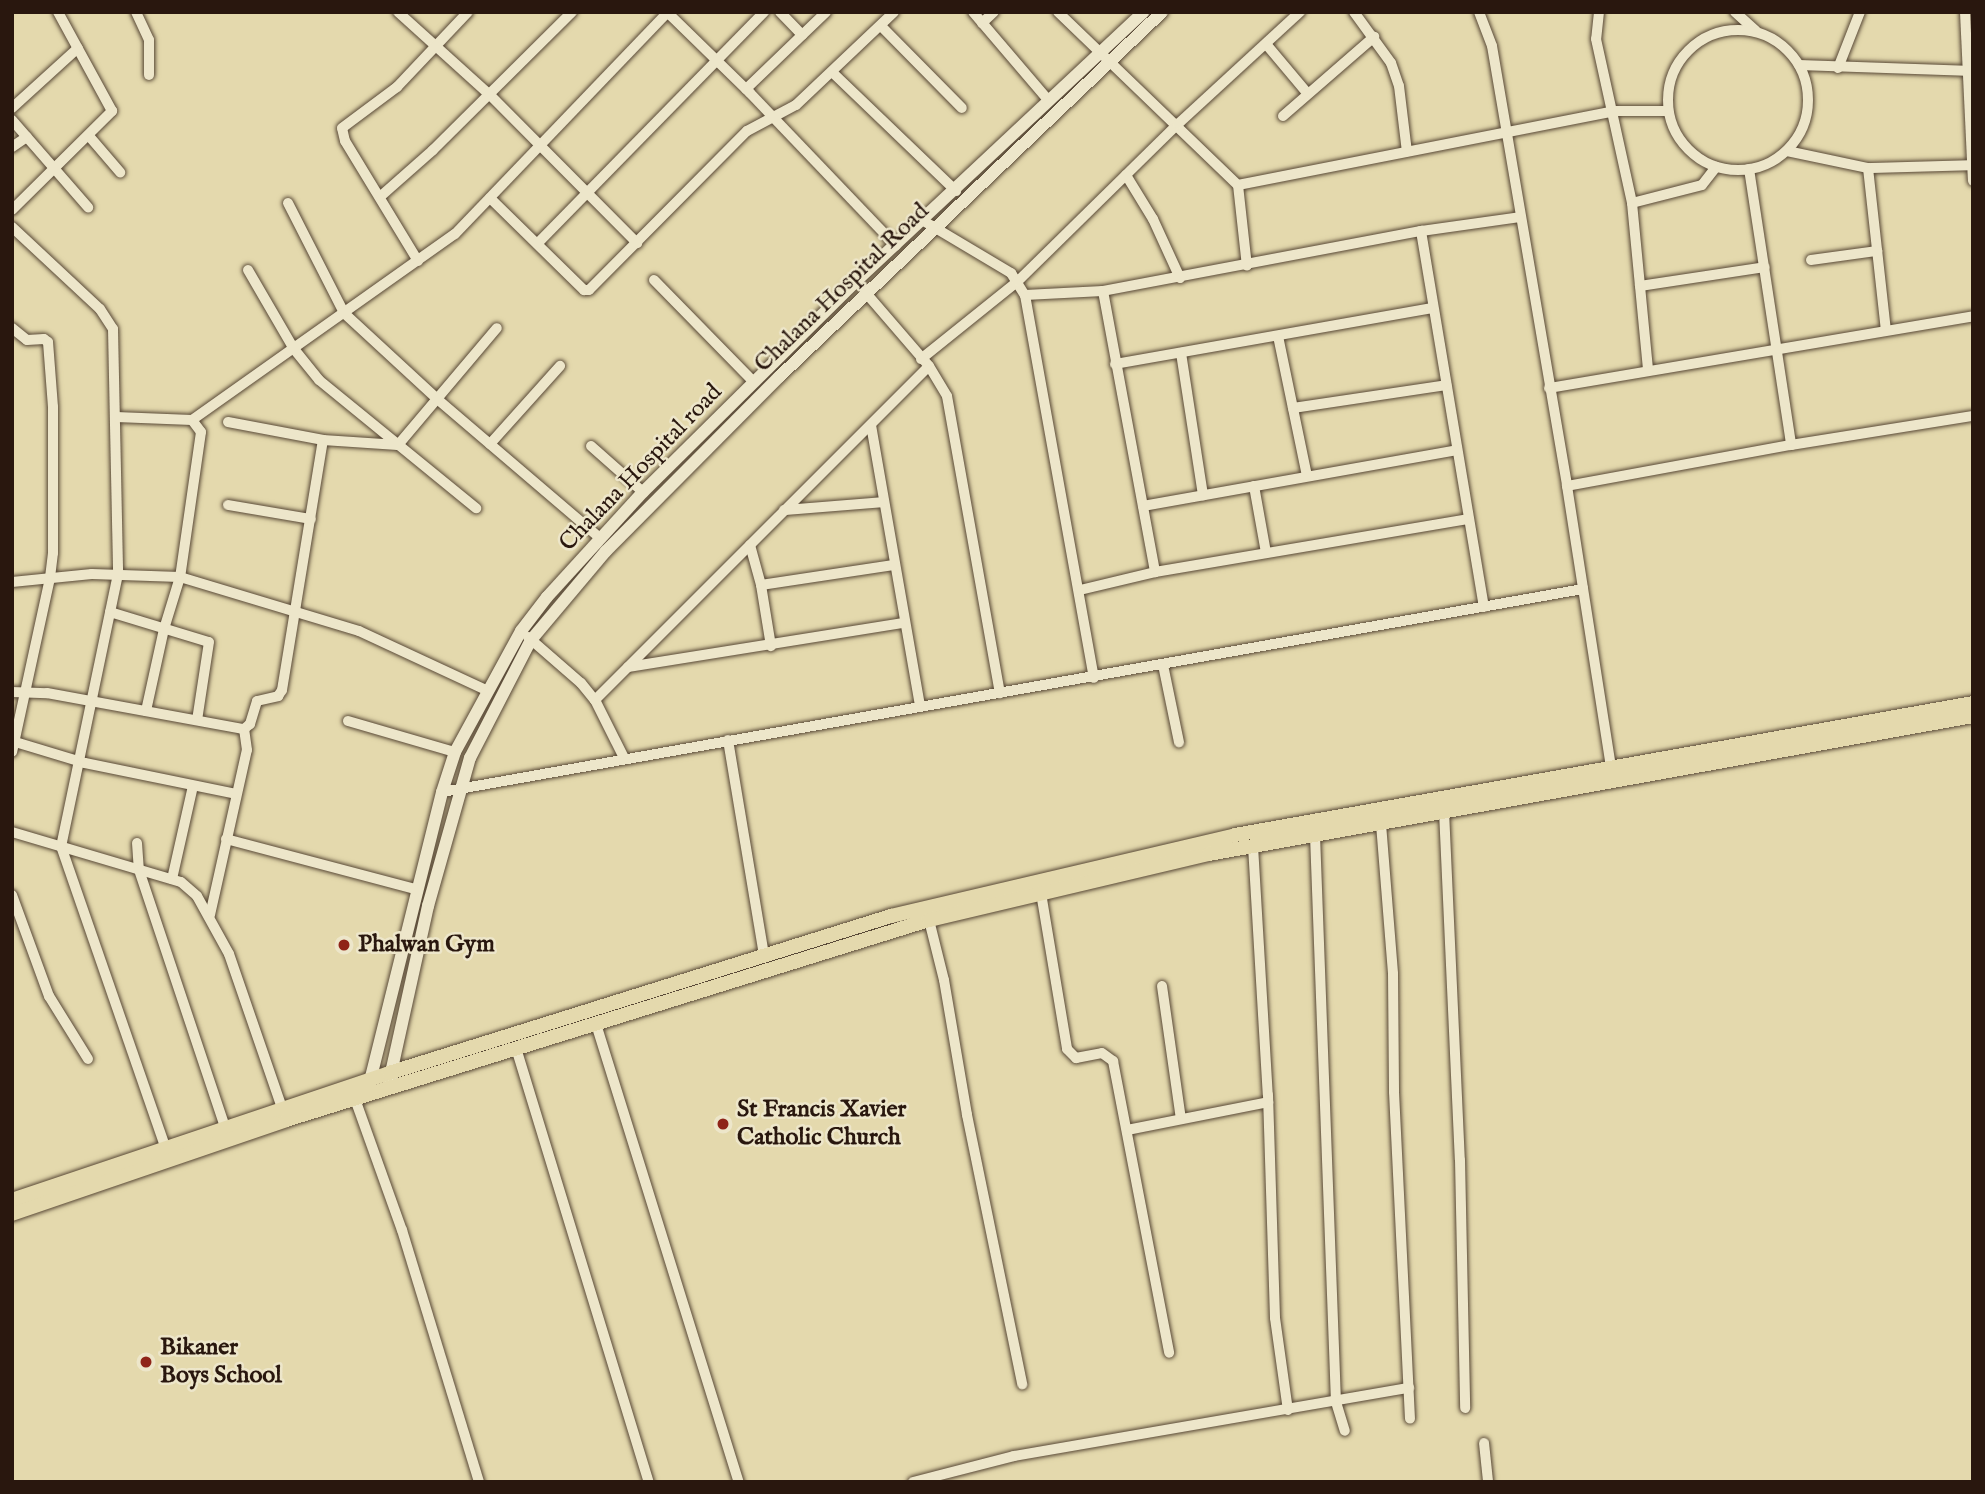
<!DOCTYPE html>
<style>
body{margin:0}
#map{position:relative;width:1985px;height:1494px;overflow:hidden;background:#e4d9ad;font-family:"IM FELL English",serif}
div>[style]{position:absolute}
.roads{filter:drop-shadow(0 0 2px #584836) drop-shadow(0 0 2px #584836)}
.minor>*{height:10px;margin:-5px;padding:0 5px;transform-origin:5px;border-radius:5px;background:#ede6ca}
.minor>.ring{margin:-5px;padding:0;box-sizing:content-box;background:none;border:10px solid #ede6ca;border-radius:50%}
.tertiary>*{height:12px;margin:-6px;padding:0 6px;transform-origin:6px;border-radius:6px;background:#ede6ca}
.primary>*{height:14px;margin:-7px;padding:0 7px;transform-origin:7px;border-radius:7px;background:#e4d9ad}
.dots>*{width:19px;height:19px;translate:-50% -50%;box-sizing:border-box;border:4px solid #ede6ca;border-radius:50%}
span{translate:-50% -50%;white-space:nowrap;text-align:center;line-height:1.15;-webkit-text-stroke:5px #ede6ca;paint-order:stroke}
.street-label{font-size:24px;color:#29170e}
.poi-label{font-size:24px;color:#29170e;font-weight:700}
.left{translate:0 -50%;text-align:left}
.frame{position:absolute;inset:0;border:14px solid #29170e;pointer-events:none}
</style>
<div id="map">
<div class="roads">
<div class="minor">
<i style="left:136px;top:12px;width:31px;rotate:65deg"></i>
<i style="left:149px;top:40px;width:35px;rotate:90deg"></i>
<i style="left:398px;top:12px;width:124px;rotate:42.1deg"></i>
<i style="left:490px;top:95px;width:209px;rotate:45.2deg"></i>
<i style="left:667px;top:12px;width:116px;rotate:44.3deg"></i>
<i style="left:750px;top:93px;width:211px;rotate:46.3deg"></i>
<i style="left:780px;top:12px;width:32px;rotate:46deg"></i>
<i style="left:973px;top:12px;width:117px;rotate:49.5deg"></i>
<i style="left:1058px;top:12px;width:250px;rotate:43.9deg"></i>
<i style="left:1238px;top:185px;width:383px;rotate:-11.1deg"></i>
<i style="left:1614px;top:111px;width:54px"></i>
<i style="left:1354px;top:12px;width:63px;rotate:54deg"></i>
<i style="left:1391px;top:63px;width:24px;rotate:71deg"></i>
<i style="left:1399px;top:86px;width:66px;rotate:83.1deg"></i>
<i style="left:1479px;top:12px;width:36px;rotate:69deg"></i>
<i style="left:1492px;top:46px;width:446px;rotate:80.3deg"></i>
<i style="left:1567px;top:486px;width:291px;rotate:81.1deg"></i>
<i style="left:1599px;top:12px;width:27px;rotate:96deg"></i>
<i style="left:1596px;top:39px;width:168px;rotate:77.6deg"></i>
<i style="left:1632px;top:203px;width:168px;rotate:84.5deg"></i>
<i style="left:1735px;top:12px;width:28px;rotate:42deg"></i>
<i style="left:1965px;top:12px;width:169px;rotate:87.3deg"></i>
<i style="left:982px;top:23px;width:16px;rotate:-43deg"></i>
<i style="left:881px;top:26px;width:115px;rotate:45.4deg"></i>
<i class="ring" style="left:1668px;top:30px;width:130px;height:130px"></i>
<i style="left:1266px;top:44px;width:65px;rotate:50deg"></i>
<i style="left:1799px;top:65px;width:174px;rotate:2deg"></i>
<i style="left:1838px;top:68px;width:60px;rotate:-68.6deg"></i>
<i style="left:832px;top:72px;width:172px;rotate:43.8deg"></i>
<i style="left:746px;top:89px;width:111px;rotate:-43.9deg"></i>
<i style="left:12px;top:108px;width:89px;rotate:-42.3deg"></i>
<i style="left:1283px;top:116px;width:121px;rotate:-41deg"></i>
<i style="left:12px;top:120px;width:116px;rotate:48.9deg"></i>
<i style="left:89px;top:136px;width:48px;rotate:49.3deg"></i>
<i style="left:12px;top:147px;width:18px;rotate:-34deg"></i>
<i style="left:1787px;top:151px;width:83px;rotate:11.9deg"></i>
<i style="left:1868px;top:168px;width:105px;rotate:-1.6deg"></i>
<i style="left:1868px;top:168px;width:163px;rotate:83.7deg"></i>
<i style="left:1749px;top:169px;width:279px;rotate:81.3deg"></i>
<i style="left:1126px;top:175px;width:52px;rotate:58.5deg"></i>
<i style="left:1153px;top:219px;width:65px;rotate:65.4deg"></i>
<i style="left:1238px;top:185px;width:81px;rotate:83.7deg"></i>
<i style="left:381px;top:196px;width:69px;rotate:-41.5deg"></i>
<i style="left:433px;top:150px;width:196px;rotate:-44.8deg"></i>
<i style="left:490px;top:198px;width:132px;rotate:44.4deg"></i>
<i style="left:584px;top:290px;width:5px"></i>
<i style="left:589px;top:290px;width:224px;rotate:-45.2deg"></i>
<i style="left:747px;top:131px;width:55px;rotate:-28deg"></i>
<i style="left:796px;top:105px;width:135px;rotate:-43.5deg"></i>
<i style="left:288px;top:203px;width:123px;rotate:63deg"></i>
<i style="left:344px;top:313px;width:125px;rotate:42.7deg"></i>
<i style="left:436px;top:398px;width:216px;rotate:40.5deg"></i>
<i style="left:1632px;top:203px;width:72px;rotate:-14.4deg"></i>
<i style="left:1702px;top:185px;width:23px;rotate:-52deg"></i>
<i style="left:12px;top:210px;width:141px;rotate:-44.7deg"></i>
<i style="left:112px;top:111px;width:113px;rotate:-118.6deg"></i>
<i style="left:922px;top:220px;width:104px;rotate:30.8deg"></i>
<i style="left:1011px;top:273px;width:26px;rotate:58deg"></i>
<i style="left:1025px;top:295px;width:389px;rotate:79.8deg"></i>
<i style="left:12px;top:227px;width:120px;rotate:43deg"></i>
<i style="left:100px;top:309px;width:24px;rotate:57deg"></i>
<i style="left:113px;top:329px;width:245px;rotate:88.8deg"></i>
<i style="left:118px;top:574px;width:278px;rotate:101.8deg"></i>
<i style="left:61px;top:846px;width:318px;rotate:70.9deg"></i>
<i style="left:1421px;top:231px;width:100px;rotate:-8deg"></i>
<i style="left:539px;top:242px;width:322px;rotate:-45.6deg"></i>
<i style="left:1811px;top:260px;width:67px;rotate:-7.8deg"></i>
<i style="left:418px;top:261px;width:140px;rotate:-121.3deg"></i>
<i style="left:345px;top:141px;width:13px;rotate:-103deg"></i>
<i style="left:342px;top:128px;width:69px;rotate:-36.7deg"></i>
<i style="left:397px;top:87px;width:103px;rotate:-46.6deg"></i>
<i style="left:248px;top:270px;width:91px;rotate:59.8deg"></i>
<i style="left:294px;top:349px;width:40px;rotate:51deg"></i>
<i style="left:319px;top:380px;width:203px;rotate:39.2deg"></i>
<i style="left:654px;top:280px;width:143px;rotate:45.6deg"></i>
<i style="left:1640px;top:286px;width:126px;rotate:-8.6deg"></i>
<i style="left:1103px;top:291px;width:286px;rotate:79.5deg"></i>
<i style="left:866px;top:293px;width:96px;rotate:49.2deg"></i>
<i style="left:929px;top:366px;width:35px;rotate:59deg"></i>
<i style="left:947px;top:396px;width:302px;rotate:79.9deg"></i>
<i style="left:1025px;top:295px;width:78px;rotate:-2.9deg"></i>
<i style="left:1103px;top:291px;width:324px;rotate:-10.7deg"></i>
<i style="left:1421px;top:231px;width:381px;rotate:80.5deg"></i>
<i style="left:12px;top:328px;width:19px;rotate:39deg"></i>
<i style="left:27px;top:340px;width:17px;rotate:-3deg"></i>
<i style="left:44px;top:339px;width:5px;rotate:37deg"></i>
<i style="left:48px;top:342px;width:65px;rotate:85.6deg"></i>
<i style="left:53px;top:407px;width:146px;rotate:90deg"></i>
<i style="left:53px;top:553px;width:25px;rotate:97deg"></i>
<i style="left:50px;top:578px;width:178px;rotate:102.3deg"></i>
<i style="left:1278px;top:336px;width:143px;rotate:78.3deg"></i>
<i style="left:1181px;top:353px;width:144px;rotate:81.2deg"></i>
<i style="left:921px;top:359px;width:124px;rotate:-38.8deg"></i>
<i style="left:1018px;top:281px;width:224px;rotate:-44.5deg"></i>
<i style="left:1178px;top:124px;width:166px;rotate:-42.6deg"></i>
<i style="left:1115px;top:364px;width:323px;rotate:-10deg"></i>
<i style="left:1549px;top:388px;width:430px;rotate:-9.6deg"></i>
<i style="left:1293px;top:408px;width:155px;rotate:-8.5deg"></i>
<i style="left:116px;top:417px;width:76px;rotate:2.3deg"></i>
<i style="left:192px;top:420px;width:15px;rotate:53deg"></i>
<i style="left:201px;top:432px;width:147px;rotate:98.2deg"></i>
<i style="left:180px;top:577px;width:54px;rotate:107.1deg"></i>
<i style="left:164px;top:629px;width:84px;rotate:102.4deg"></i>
<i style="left:192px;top:420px;width:322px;rotate:-35.3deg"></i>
<i style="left:455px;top:234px;width:308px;rotate:-46.2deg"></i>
<i style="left:228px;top:422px;width:97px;rotate:10.7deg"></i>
<i style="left:323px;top:440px;width:75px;rotate:3.8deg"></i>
<i style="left:398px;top:445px;width:153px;rotate:-49.8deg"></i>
<i style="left:871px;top:425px;width:285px;rotate:80.1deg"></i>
<i style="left:490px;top:444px;width:105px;rotate:-48.1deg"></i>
<i style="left:591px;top:446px;width:69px;rotate:41.5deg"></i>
<i style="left:1254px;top:486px;width:68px;rotate:79.8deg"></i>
<i style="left:1567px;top:486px;width:228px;rotate:-10.4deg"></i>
<i style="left:1791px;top:445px;width:184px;rotate:-9.1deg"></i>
<i style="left:228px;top:505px;width:84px;rotate:9.6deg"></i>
<i style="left:1143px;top:506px;width:319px;rotate:-10.1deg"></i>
<i style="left:784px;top:510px;width:99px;rotate:-4.6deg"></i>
<i style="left:750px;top:545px;width:41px;rotate:74.6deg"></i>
<i style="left:761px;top:585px;width:62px;rotate:80.7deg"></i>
<i style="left:12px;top:582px;width:80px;rotate:-5.7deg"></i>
<i style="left:92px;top:574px;width:88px;rotate:2deg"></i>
<i style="left:180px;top:577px;width:187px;rotate:16.8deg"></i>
<i style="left:359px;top:631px;width:140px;rotate:24.9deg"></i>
<i style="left:761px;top:585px;width:134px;rotate:-8.6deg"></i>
<i style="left:1080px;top:590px;width:77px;rotate:-13.5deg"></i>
<i style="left:1155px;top:572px;width:317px;rotate:-9.6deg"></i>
<i style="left:110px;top:612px;width:103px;rotate:16.9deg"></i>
<i style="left:209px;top:642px;width:79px;rotate:98.7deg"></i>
<i style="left:528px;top:637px;width:70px;rotate:41deg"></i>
<i style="left:581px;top:683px;width:22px;rotate:51deg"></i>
<i style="left:595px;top:700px;width:65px;rotate:63.4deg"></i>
<i style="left:1163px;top:665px;width:79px;rotate:78.3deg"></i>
<i style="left:628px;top:667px;width:279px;rotate:-9.1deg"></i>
<i style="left:12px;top:692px;width:35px;rotate:2deg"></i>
<i style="left:47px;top:693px;width:200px;rotate:10.4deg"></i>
<i style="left:244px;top:729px;width:8px;rotate:-40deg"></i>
<i style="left:250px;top:724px;width:24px;rotate:-73deg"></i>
<i style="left:257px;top:701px;width:22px;rotate:-13deg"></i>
<i style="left:278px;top:696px;width:7px;rotate:-56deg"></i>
<i style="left:282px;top:690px;width:253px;rotate:-80.7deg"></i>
<i style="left:595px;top:700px;width:472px;rotate:-45deg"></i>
<i style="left:348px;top:721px;width:111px;rotate:16.2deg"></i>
<i style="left:728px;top:740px;width:219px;rotate:80.5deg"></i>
<i style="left:12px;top:741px;width:76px;rotate:16.8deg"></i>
<i style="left:85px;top:763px;width:154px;rotate:11.6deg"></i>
<i style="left:442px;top:792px;width:1159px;rotate:-10.09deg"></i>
<i style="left:1444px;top:811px;width:349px;rotate:87.4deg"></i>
<i style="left:1460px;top:1160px;width:248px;rotate:88.8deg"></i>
<i style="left:1381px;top:824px;width:150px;rotate:85.4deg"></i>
<i style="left:1393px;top:974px;width:118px;rotate:89.5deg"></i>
<i style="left:1394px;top:1092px;width:327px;rotate:87.2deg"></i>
<i style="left:12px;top:832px;width:176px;rotate:16.5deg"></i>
<i style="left:181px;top:882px;width:21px;rotate:41deg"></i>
<i style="left:197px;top:896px;width:66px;rotate:61.1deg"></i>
<i style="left:229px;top:954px;width:163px;rotate:71deg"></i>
<i style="left:1315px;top:835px;width:567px;rotate:87.88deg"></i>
<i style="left:1336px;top:1402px;width:30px;rotate:73deg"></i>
<i style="left:226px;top:839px;width:196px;rotate:14.8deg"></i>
<i style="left:137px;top:843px;width:27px;rotate:86deg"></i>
<i style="left:139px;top:870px;width:271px;rotate:71.5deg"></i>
<i style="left:1253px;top:846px;width:249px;rotate:86.6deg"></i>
<i style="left:1268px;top:1095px;width:223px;rotate:88.2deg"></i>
<i style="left:1275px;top:1318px;width:93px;rotate:82deg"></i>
<i style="left:172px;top:879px;width:95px;rotate:-77.3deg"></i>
<i style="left:1041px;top:893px;width:158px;rotate:80.5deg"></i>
<i style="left:1067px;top:1049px;width:13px;rotate:45deg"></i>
<i style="left:1076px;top:1058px;width:26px;rotate:-11deg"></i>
<i style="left:1102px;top:1053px;width:14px;rotate:36deg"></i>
<i style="left:1113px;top:1061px;width:297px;rotate:79.1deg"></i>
<i style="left:12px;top:895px;width:108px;rotate:69.9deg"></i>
<i style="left:49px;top:996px;width:74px;rotate:58.2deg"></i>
<i style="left:210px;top:915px;width:169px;rotate:-77.4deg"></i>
<i style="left:247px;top:750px;width:21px;rotate:-98deg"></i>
<i style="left:929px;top:920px;width:62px;rotate:76deg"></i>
<i style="left:944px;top:980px;width:137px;rotate:80.3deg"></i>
<i style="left:967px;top:1115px;width:275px;rotate:78.4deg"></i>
<i style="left:1162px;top:986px;width:134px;rotate:81.9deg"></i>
<i style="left:596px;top:1024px;width:480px;rotate:72.7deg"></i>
<i style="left:516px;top:1048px;width:454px;rotate:73deg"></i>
<i style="left:355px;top:1099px;width:139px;rotate:70.3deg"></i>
<i style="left:402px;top:1230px;width:264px;rotate:73deg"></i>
<i style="left:1127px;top:1130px;width:144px;rotate:-11.2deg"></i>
<i style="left:1484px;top:1443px;width:39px;rotate:84deg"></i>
<i style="left:913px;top:1482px;width:104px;rotate:-14.4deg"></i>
<i style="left:1014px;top:1456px;width:401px;rotate:-9.8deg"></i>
</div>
<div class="tertiary">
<i style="left:389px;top:1082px;width:180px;rotate:-77.5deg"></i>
<i style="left:428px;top:906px;width:154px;rotate:-74.2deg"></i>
<i style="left:470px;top:758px;width:133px;rotate:-62.7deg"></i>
<i style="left:531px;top:640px;width:116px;rotate:-49.9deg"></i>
<i style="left:606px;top:551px;width:245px;rotate:-45.2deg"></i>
<i style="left:779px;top:377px;width:529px;rotate:-43.62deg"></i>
<i style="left:369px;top:1085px;width:302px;rotate:-76deg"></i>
<i style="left:442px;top:792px;width:42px;rotate:-72deg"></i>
<i style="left:455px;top:752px;width:138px;rotate:-61.4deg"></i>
<i style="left:521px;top:631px;width:43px;rotate:-52.6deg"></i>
<i style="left:547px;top:597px;width:142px;rotate:-47.6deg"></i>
<i style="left:643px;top:492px;width:296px;rotate:-44.7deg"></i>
<i style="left:853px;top:284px;width:398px;rotate:-43.1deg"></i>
</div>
<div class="primary">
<i style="left:12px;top:1200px;width:398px;rotate:-18.6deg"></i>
<i style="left:389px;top:1073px;width:526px;rotate:-17.37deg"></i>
<i style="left:891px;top:916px;width:353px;rotate:-13.2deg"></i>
<i style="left:1235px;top:835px;width:750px;rotate:-10.14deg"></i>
<i style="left:12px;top:1214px;width:290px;rotate:-18.9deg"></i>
<i style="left:286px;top:1120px;width:673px;rotate:-17.28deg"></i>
<i style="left:929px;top:920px;width:288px;rotate:-13.3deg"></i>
<i style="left:1209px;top:854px;width:776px;rotate:-10.24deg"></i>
</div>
</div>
<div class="dots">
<i style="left:344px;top:945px;background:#8f2418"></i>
<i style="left:723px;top:1124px;background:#8f2418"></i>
<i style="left:146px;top:1362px;background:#8f2418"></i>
</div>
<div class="street-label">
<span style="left:842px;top:288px;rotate:-44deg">Chalana Hospital Road</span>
<span style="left:641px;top:468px;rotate:-46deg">Chalana Hospital road</span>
</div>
<div class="poi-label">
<span class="left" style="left:358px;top:945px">Phalwan Gym</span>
<span class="left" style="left:737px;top:1124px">St Francis Xavier<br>Catholic Church</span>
<span class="left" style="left:160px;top:1362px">Bikaner<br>Boys School</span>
</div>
<div class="frame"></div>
</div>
